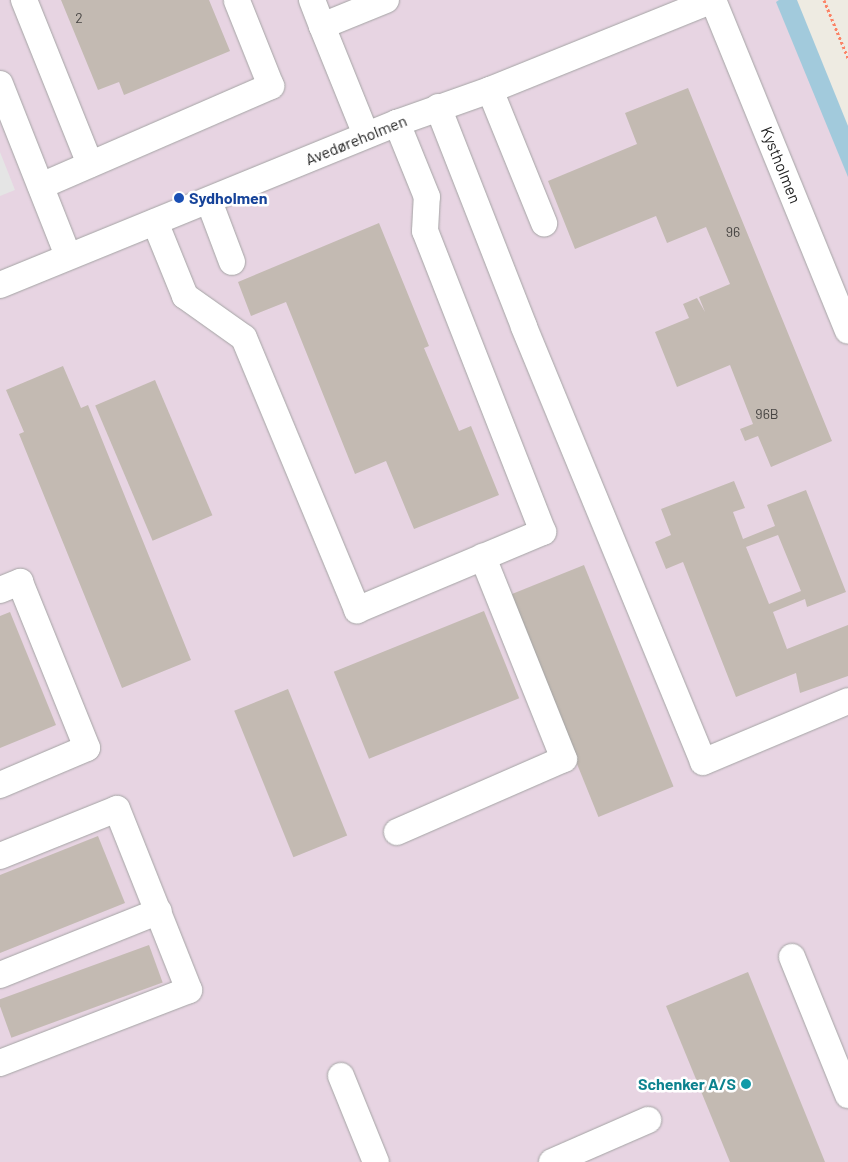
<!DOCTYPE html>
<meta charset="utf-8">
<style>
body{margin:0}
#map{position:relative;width:848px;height:1162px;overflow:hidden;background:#eeebe2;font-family:Barlow,sans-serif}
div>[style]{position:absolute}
.industrial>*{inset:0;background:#e7d4e2}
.parking>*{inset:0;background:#e5e5e5}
.water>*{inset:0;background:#a2cadc}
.building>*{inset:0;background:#c3bab2;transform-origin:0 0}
.path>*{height:3px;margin-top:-1.5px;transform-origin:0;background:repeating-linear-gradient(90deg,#fb8366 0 2.5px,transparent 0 5px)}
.roads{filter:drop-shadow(0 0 1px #a4a4a4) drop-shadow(0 0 1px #a4a4a4)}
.minor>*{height:26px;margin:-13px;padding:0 13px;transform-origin:13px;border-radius:13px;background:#fff}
.dots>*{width:14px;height:14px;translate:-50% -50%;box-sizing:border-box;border:2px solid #fff;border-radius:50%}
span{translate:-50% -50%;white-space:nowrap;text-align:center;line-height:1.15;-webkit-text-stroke:5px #fff;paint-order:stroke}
.number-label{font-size:14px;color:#464442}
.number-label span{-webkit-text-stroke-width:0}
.street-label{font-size:16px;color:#1d1d1d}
.transit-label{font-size:16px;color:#164399;font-weight:700}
.left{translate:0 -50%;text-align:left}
.culture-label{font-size:16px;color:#0d838f;font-weight:700}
.right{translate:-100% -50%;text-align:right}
</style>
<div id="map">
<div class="industrial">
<i style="clip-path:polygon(0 0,795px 0,848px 131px,848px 1162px,0 1162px)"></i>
</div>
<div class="parking">
<i style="clip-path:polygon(0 152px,15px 190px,0 196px)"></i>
</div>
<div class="water">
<i style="clip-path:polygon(779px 0,797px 0,848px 126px,848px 177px,776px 2px)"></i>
</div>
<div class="building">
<i style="clip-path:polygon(61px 0,209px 0,230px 51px,124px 95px,119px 82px,98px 90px)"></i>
<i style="clip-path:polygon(688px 88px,832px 441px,771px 467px,758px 436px,745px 441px,740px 429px,753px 424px,730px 365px,677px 387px,655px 332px,689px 318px,683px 304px,697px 298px,705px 312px,699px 297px,730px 284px,706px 227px,667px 243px,656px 216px,575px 249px,548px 181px,637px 144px,625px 113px)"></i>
<i style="clip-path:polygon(379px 223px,429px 346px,424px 348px,459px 431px,471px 426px,499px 495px,414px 529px,386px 461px,355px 474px,286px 302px,251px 316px,238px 282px)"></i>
<i style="clip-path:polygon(63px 366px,81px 408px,88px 405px,191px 660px,122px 688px,19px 434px,24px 432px,6px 390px)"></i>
<i style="left:155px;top:380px;width:147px;height:65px;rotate:67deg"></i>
<i style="clip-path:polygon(evenodd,734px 481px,745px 508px,733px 512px,743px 539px,775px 526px,767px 505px,806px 490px,846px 592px,807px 607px,805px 599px,773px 612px,787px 649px,848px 625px,848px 676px,800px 693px,796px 673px,736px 697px,683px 562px,666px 569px,655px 542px,671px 535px,661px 509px,734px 481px,778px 535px,801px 591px,769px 604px,746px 547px,778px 535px)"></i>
<i style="left:584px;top:565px;width:239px;height:81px;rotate:68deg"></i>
<i style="left:484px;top:611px;width:94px;height:162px;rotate:68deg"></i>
<i style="clip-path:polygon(10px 612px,56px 725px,0 748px,0 616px)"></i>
<i style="left:288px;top:689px;width:158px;height:58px;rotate:68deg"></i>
<i style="clip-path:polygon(98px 836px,125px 903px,0 953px,0 875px)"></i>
<i style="left:149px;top:945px;width:40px;height:161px;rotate:70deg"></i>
<i style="clip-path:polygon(748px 972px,825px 1162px,730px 1162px,666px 1006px)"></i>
</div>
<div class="path">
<i style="left:824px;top:0;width:63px;rotate:67.5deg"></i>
</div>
<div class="roads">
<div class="minor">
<i style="left:24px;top:0;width:177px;rotate:68.1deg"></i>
<i style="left:312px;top:0;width:28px;rotate:69deg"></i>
<i style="left:713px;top:0;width:357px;rotate:67.8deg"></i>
<i style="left:0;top:84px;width:185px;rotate:68.4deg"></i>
<i style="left:490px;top:90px;width:144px;rotate:67.9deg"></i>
<i style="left:438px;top:107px;width:236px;rotate:68.6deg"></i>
<i style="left:524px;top:327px;width:470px;rotate:67.6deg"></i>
<i style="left:703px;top:762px;width:157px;rotate:-22.8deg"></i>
<i style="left:366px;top:135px;width:118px;rotate:-112deg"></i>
<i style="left:322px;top:26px;width:69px;rotate:-22.1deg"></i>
<i style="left:41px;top:186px;width:251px;rotate:-23.5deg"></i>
<i style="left:271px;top:86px;width:92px;rotate:-111.8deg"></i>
<i style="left:209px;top:201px;width:65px;rotate:69.3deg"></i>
<i style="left:155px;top:222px;width:80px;rotate:67.9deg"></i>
<i style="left:185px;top:296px;width:72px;rotate:35.4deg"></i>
<i style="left:244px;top:338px;width:295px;rotate:67.4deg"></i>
<i style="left:357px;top:610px;width:202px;rotate:-22.8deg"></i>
<i style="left:543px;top:532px;width:323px;rotate:-111.4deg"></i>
<i style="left:425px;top:231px;width:34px;rotate:-87deg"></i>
<i style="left:427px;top:197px;width:80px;rotate:-112.1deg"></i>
<i style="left:0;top:285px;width:429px;rotate:-22.2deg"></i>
<i style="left:397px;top:123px;width:99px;rotate:-19.5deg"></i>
<i style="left:490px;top:90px;width:240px;rotate:-22deg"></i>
<i style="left:0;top:590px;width:22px;rotate:-22deg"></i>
<i style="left:20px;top:582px;width:179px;rotate:68deg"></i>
<i style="left:87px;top:748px;width:95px;rotate:157deg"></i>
<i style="left:397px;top:832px;width:182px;rotate:-23.6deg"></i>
<i style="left:564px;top:759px;width:218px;rotate:-111.9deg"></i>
<i style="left:0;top:856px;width:126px;rotate:-21.9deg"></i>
<i style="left:117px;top:809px;width:195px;rotate:68.3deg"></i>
<i style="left:189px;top:990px;width:203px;rotate:158.9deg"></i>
<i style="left:792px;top:957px;width:149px;rotate:67.9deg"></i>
<i style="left:0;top:975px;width:171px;rotate:-21.9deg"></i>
<i style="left:341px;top:1076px;width:93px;rotate:67.9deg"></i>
<i style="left:552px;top:1162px;width:105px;rotate:-23.6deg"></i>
</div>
</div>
<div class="dots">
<i style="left:179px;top:198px;background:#1a4fb4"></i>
<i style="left:746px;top:1084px;background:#0f9aa8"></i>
</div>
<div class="number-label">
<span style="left:79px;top:18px">2</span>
<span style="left:733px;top:232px">96</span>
<span style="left:767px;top:414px">96B</span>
</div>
<div class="street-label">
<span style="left:356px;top:140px;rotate:-22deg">Avedøreholmen</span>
<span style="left:781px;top:165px;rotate:68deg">Kystholmen</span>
</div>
<div class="transit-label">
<span class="left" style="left:189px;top:198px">Sydholmen</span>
</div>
<div class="culture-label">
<span class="right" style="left:736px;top:1084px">Schenker A/S</span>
</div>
</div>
